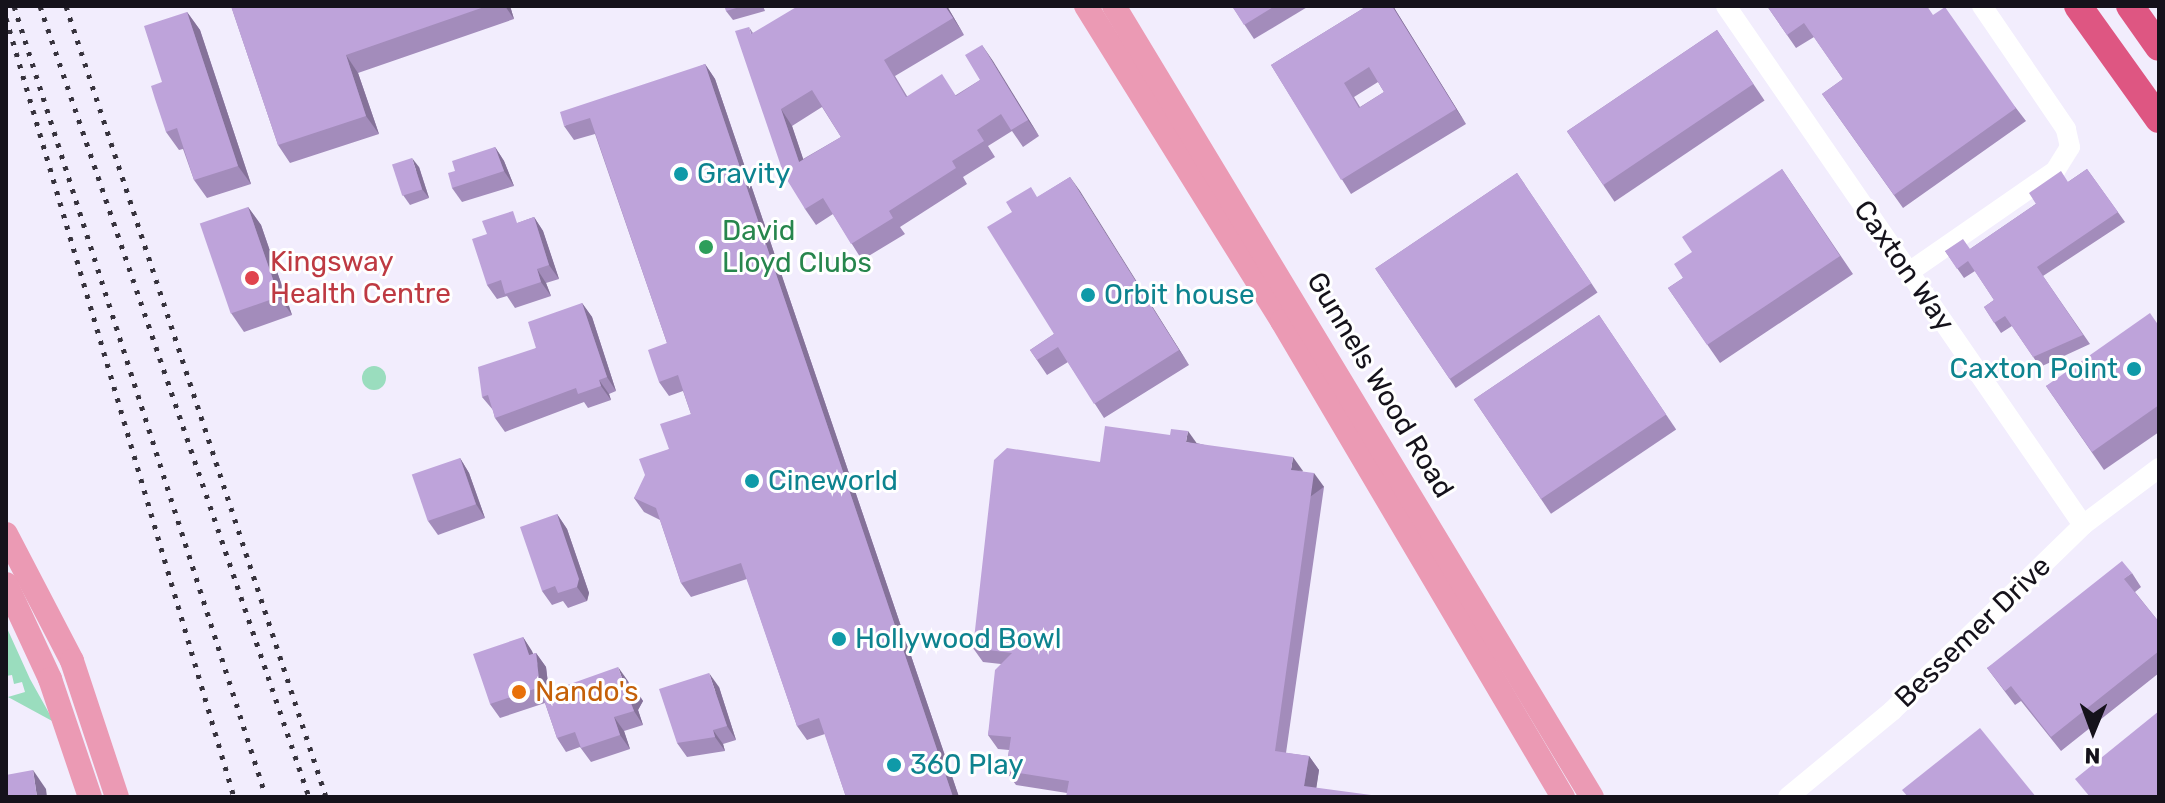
<!DOCTYPE html>
<style>
body{margin:0}
#map{position:relative;width:2165px;height:803px;overflow:hidden;background:#f2edfd;font-family:Rubik,sans-serif}
div>[style]{position:absolute}
.green>*{inset:0;background:#9addbe}
.round{border-radius:50%}
.minor>*{height:20px;margin:-10px;padding:0 10px;transform-origin:10px;border-radius:10px;background:#fff}
.major>*{height:24px;margin:-12px;padding:0 12px;transform-origin:12px;border-radius:12px;background:#eb9ab4}
.highway>*{height:28px;margin:-14px;padding:0 14px;transform-origin:14px;border-radius:14px;background:#de5682}
.rail>*{height:5px;margin-top:-2.5px;transform-origin:0;background:repeating-linear-gradient(90deg,#36323c 0 4px,transparent 0 12px)}
.wall>*{inset:0;background:#a38cbb;transform-origin:0 0}
.shaded-wall>*{inset:0;background:#857299;transform-origin:0 0}
.building>*{inset:0;background:#bea3da;transform-origin:0 0}
.dots>*{width:22px;height:22px;translate:-50% -50%;box-sizing:border-box;border:4px solid #fff;border-radius:50%}
span{translate:-50% -50%;white-space:nowrap;text-align:center;line-height:1.15;-webkit-text-stroke:6px #fff;paint-order:stroke}
.culture-label{font-size:28px;color:#0d838f}
.left{translate:0 -50%;text-align:left}
.right{translate:-100% -50%;text-align:right}
.leisure-label{font-size:28px;color:#27864d}
.health-label{font-size:28px;color:#be3a42}
.street-label{font-size:28px;color:#15121b}
.food-label{font-size:28px;color:#c56008}
.frame{position:absolute;inset:0;border:8px solid #15121b;pointer-events:none}
.north{position:absolute;left:2053px;top:691px;width:80px;height:80px;-webkit-text-stroke:6px #fff;paint-order:stroke;rotate:181deg;font-size:22px;font-weight:700;line-height:32px;text-align:center;color:#15121b}
.north::after{content:'';display:block;margin:auto;width:28px;height:36px;background:#15121b;clip-path:polygon(50% 0,100% 100%,50% 72%,0 100%)}
</style>
<div id="map">
<div class="green">
<i class="round" style="left:362px;top:366px;width:24px;height:24px"></i>
<i style="clip-path:polygon(6px 626px,30px 679px,54px 722px,8px 697px,25px 692px,22px 682px,14px 684px,12px 675px,6px 676px)"></i>
</div>
<div class="minor">
<i style="left:1726px;top:6px;width:630px;rotate:55.48deg"></i>
<i style="left:1909px;top:272px;width:178px;rotate:-34.7deg"></i>
<i style="left:2055px;top:171px;width:28px;rotate:-58deg"></i>
<i style="left:2070px;top:147px;width:18px;rotate:-103deg"></i>
<i style="left:2066px;top:129px;width:149px;rotate:-124.3deg"></i>
<i style="left:1788px;top:797px;width:135px;rotate:-39.6deg"></i>
<i style="left:1892px;top:711px;width:267px;rotate:-44.2deg"></i>
<i style="left:2083px;top:525px;width:95px;rotate:-36.9deg"></i>
</div>
<div class="major">
<i style="left:1086px;top:6px;width:371px;rotate:58.1deg"></i>
<i style="left:1282px;top:321px;width:553px;rotate:59.45deg"></i>
<i style="left:1114px;top:6px;width:924px;rotate:58.86deg"></i>
<i style="left:6px;top:534px;width:143px;rotate:62.5deg"></i>
<i style="left:72px;top:661px;width:143px;rotate:71.7deg"></i>
<i style="left:6px;top:584px;width:105px;rotate:65.1deg"></i>
<i style="left:50px;top:679px;width:125px;rotate:71.3deg"></i>
</div>
<div class="highway">
<i style="left:2078px;top:6px;width:139px;rotate:54.4deg"></i>
<i style="left:2130px;top:6px;width:50px;rotate:54.7deg"></i>
</div>
<div class="rail">
<i style="left:14px;top:6px;width:830px;rotate:72.33deg"></i>
<i style="left:40px;top:6px;width:835px;rotate:71.22deg"></i>
<i style="left:66px;top:6px;width:833px;rotate:71.8deg"></i>
<i style="left:6px;top:18px;width:812px;rotate:73.69deg"></i>
</div>
<div class="wall">
<i style="clip-path:polygon(231px 6px,510px 6px,514px 19px,358px 73px,379px 134px,290px 163px,278px 145px)"></i>
<i style="clip-path:polygon(725px 6px,763px 6px,765px 11px,733px 20px,726px 11px)"></i>
<i style="clip-path:polygon(evenodd,947px 6px,964px 35px,895px 76px,907px 96px,956px 95px,980px 80px,982px 45px,1039px 136px,1023px 147px,1012px 131px,988px 146px,995px 157px,963px 177px,967px 184px,900px 227px,905px 234px,862px 260px,833px 214px,816px 225px,805px 209px,749px 27px,753px 33px,947px 6px,822px 107px,841px 137px,803px 159px,792px 126px,822px 107px)"></i>
<i style="clip-path:polygon(1232px 6px,1309px 6px,1254px 39px)"></i>
<i style="clip-path:polygon(evenodd,1367px 6px,1393px 6px,1466px 124px,1351px 194px,1271px 65px,1367px 6px,1378px 82px,1384px 92px,1360px 107px,1354px 97px,1378px 82px)"></i>
<i style="clip-path:polygon(1767px 6px,1933px 15px,2016px 108px,2026px 121px,1903px 208px,1822px 94px,1843px 79px,1814px 37px,1796px 48px)"></i>
<i style="clip-path:polygon(187px 12px,200px 30px,251px 184px,207px 198px,194px 180px,183px 149px,179px 150px,166px 132px,162px 82px)"></i>
<i style="left:1717px;top:30px;width:85px;height:181px;rotate:56deg"></i>
<i style="clip-path:polygon(705px 64px,715px 79px,959px 797px,846px 797px,825px 734px,807px 740px,797px 726px,747px 579px,691px 597px,681px 583px,660px 520px,644px 512px,634px 498px,669px 449px,691px 414px,683px 391px,669px 396px,659px 382px,667px 343px,595px 134px,574px 140px,564px 126px)"></i>
<i style="clip-path:polygon(495px 147px,504px 161px,514px 186px,462px 202px,452px 188px,455px 171px)"></i>
<i style="clip-path:polygon(419px 167px,429px 198px,410px 205px,403px 195px)"></i>
<i style="clip-path:polygon(1782px 169px,1853px 274px,1720px 363px,1668px 288px,1683px 278px)"></i>
<i style="clip-path:polygon(2087px 169px,2125px 222px,2043px 276px,2090px 344px,2040px 367px,2012px 326px,2001px 333px,1984px 307px,1994px 300px,1975px 271px,1964px 278px,1945px 251px,1970px 249px)"></i>
<i style="left:1517px;top:173px;width:144px;height:171px;rotate:56deg"></i>
<i style="clip-path:polygon(1070px 177px,1189px 365px,1104px 418px,1068px 362px,1047px 375px,1030px 350px,1054px 334px,1038px 197px)"></i>
<i style="clip-path:polygon(248px 207px,261px 225px,292px 315px,244px 332px,231px 313px)"></i>
<i style="clip-path:polygon(534px 217px,543px 231px,559px 279px,546px 283px,551px 296px,515px 308px,507px 296px,497px 299px,487px 285px,487px 234px)"></i>
<i style="clip-path:polygon(582px 303px,592px 317px,616px 391px,609px 394px,611px 400px,588px 408px,584px 402px,505px 432px,495px 418px,493px 410px,482px 397px,536px 348px)"></i>
<i style="left:1599px;top:315px;width:138px;height:151px;rotate:56deg"></i>
<i style="clip-path:polygon(2159px 325px,2159px 432px,2104px 470px,2046px 386px)"></i>
<i style="clip-path:polygon(1197px 443px,1302px 471px,1324px 487px,1286px 753px,1309px 756px,1319px 770px,1316px 788px,1067px 793px,1016px 785px,1006px 771px,1009px 750px,998px 749px,988px 735px,1001px 664px,983px 662px,973px 648px,1100px 462px)"></i>
<i style="clip-path:polygon(460px 458px,469px 473px,485px 518px,438px 535px,428px 521px)"></i>
<i style="clip-path:polygon(557px 514px,567px 529px,589px 593px,587px 601px,568px 608px,563px 601px,552px 605px,542px 591px)"></i>
<i style="clip-path:polygon(2132px 573px,2141px 587px,2135px 592px,2159px 622px,2159px 673px,2061px 751px,2021px 701px,2015px 705px,1987px 668px)"></i>
<i style="clip-path:polygon(523px 637px,533px 654px,536px 653px,546px 667px,549px 691px,628px 681px,629px 684px,633px 686px,643px 701px,638px 710px,643px 725px,624px 731px,630px 749px,591px 762px,580px 747px,566px 752px,557px 738px,545px 703px,500px 718px,490px 704px)"></i>
<i style="clip-path:polygon(719px 687px,736px 740px,723px 744px,725px 751px,687px 757px,677px 743px)"></i>
</div>
<div class="shaded-wall">
<i style="clip-path:polygon(505px 6px,510px 6px,514px 19px)"></i>
<i style="clip-path:polygon(945px 6px,947px 6px,964px 35px,953px 18px)"></i>
<i style="clip-path:polygon(1392px 6px,1393px 6px,1466px 124px,1456px 109px)"></i>
<i style="clip-path:polygon(187px 12px,200px 30px,251px 184px,238px 166px)"></i>
<i style="clip-path:polygon(982px 45px,993px 61px,1039px 136px,1028px 120px)"></i>
<i style="clip-path:polygon(346px 55px,358px 73px,379px 134px,366px 116px)"></i>
<i style="clip-path:polygon(705px 64px,715px 79px,959px 797px,953px 797px)"></i>
<i style="clip-path:polygon(781px 109px,792px 126px,810px 179px,799px 162px)"></i>
<i style="clip-path:polygon(495px 147px,504px 161px,514px 186px,504px 171px)"></i>
<i style="clip-path:polygon(412px 158px,419px 167px,429px 198px,422px 189px)"></i>
<i style="clip-path:polygon(1070px 177px,1080px 191px,1189px 365px,1179px 350px)"></i>
<i style="clip-path:polygon(248px 207px,261px 225px,292px 315px,279px 297px)"></i>
<i style="clip-path:polygon(534px 217px,543px 231px,559px 279px,549px 265px)"></i>
<i style="clip-path:polygon(537px 269px,546px 283px,551px 296px,541px 282px)"></i>
<i style="clip-path:polygon(582px 303px,592px 317px,616px 391px,607px 377px)"></i>
<i style="clip-path:polygon(599px 380px,609px 394px,611px 400px,601px 386px)"></i>
<i style="clip-path:polygon(1188px 431px,1198px 445px,1186px 442px)"></i>
<i style="clip-path:polygon(1293px 457px,1303px 471px,1291px 470px)"></i>
<i style="clip-path:polygon(460px 458px,469px 473px,485px 518px,476px 504px)"></i>
<i style="left:1314px;top:473px;width:17px;height:281px;rotate:54deg"></i>
<i style="clip-path:polygon(557px 514px,567px 529px,589px 593px,587px 601px,577px 587px)"></i>
<i style="clip-path:polygon(523px 637px,532px 651px,538px 666px,536px 653px,546px 667px,550px 701px,540px 687px)"></i>
<i style="clip-path:polygon(618px 667px,628px 681px,631px 690px,633px 686px,643px 701px,638px 710px,643px 725px,634px 711px)"></i>
<i style="clip-path:polygon(709px 673px,719px 687px,736px 740px,727px 726px)"></i>
<i style="clip-path:polygon(614px 717px,624px 731px,630px 749px,620px 735px)"></i>
<i style="clip-path:polygon(713px 730px,723px 744px,725px 751px,715px 737px)"></i>
<i style="clip-path:polygon(1309px 756px,1319px 770px,1315px 797px,1304px 786px)"></i>
<i style="clip-path:polygon(33px 770px,46px 789px,47px 797px,37px 797px)"></i>
</div>
<div class="building">
<i style="clip-path:polygon(231px 6px,487px 6px,346px 55px,366px 116px,278px 145px)"></i>
<i style="clip-path:polygon(725px 6px,743px 6px,726px 11px)"></i>
<i style="clip-path:polygon(evenodd,798px 6px,945px 6px,953px 18px,884px 60px,906px 97px,942px 74px,956px 96px,980px 80px,965px 55px,982px 45px,1028px 120px,1011px 130px,1001px 114px,977px 130px,984px 141px,952px 161px,956px 168px,889px 211px,893px 218px,851px 244px,823px 198px,805px 209px,784px 175px,735px 31px,749px 27px,751px 34px,798px 6px,812px 90px,841px 137px,799px 162px,781px 109px,812px 90px)"></i>
<i style="clip-path:polygon(1232px 6px,1275px 6px,1244px 25px)"></i>
<i style="clip-path:polygon(evenodd,1367px 6px,1392px 6px,1456px 109px,1341px 180px,1271px 65px,1367px 6px,1369px 67px,1384px 92px,1359px 108px,1344px 83px,1369px 67px)"></i>
<i style="clip-path:polygon(1767px 6px,1927px 6px,1933px 15px,1945px 7px,2016px 108px,1894px 195px,1822px 94px,1843px 79px,1804px 23px,1787px 35px)"></i>
<i style="clip-path:polygon(187px 12px,238px 166px,194px 180px,177px 128px,166px 132px,155px 99px,151px 86px,162px 82px,144px 26px)"></i>
<i style="left:1717px;top:30px;width:65px;height:181px;rotate:56deg"></i>
<i style="clip-path:polygon(705px 64px,953px 797px,846px 797px,819px 718px,797px 726px,741px 563px,681px 583px,656px 508px,634px 498px,645px 475px,639px 459px,669px 449px,660px 424px,691px 414px,678px 375px,659px 382px,653px 365px,648px 350px,667px 343px,590px 118px,564px 126px,560px 112px)"></i>
<i style="clip-path:polygon(495px 147px,504px 171px,452px 188px,448px 173px,455px 171px,452px 161px)"></i>
<i style="left:412px;top:158px;width:33px;height:21px;rotate:72deg"></i>
<i style="clip-path:polygon(1782px 169px,1840px 256px,1707px 345px,1668px 288px,1683px 278px,1674px 264px,1692px 252px,1682px 237px)"></i>
<i style="clip-path:polygon(2087px 169px,2118px 212px,2037px 267px,2083px 335px,2033px 357px,2005px 316px,1994px 323px,1984px 307px,1994px 300px,1968px 261px,1957px 269px,1945px 251px,1963px 239px,1970px 249px,2036px 204px,2029px 193px,2061px 171px,2068px 182px)"></i>
<i style="left:1517px;top:173px;width:133px;height:171px;rotate:56deg"></i>
<i style="clip-path:polygon(1070px 177px,1179px 350px,1094px 404px,1058px 347px,1037px 360px,1030px 350px,1054px 334px,987px 227px,1012px 212px,1006px 202px,1031px 187px,1037px 197px)"></i>
<i style="left:248px;top:207px;width:95px;height:51px;rotate:71deg"></i>
<i style="clip-path:polygon(513px 211px,517px 223px,534px 217px,549px 265px,537px 269px,541px 282px,505px 294px,501px 280px,487px 285px,472px 239px,487px 234px,482px 221px)"></i>
<i style="clip-path:polygon(582px 303px,607px 377px,599px 380px,601px 386px,578px 394px,576px 388px,495px 418px,488px 395px,482px 397px,478px 367px,536px 348px,528px 322px)"></i>
<i style="clip-path:polygon(2150px 313px,2159px 326px,2159px 405px,2092px 452px,2046px 386px)"></i>
<i style="left:1599px;top:315px;width:120px;height:151px;rotate:56deg"></i>
<i style="clip-path:polygon(1105px 426px,1170px 435px,1171px 429px,1188px 431px,1186px 442px,1293px 457px,1291px 470px,1314px 473px,1275px 751px,1309px 756px,1304px 786px,1386px 797px,1066px 797px,1069px 781px,1006px 771px,1011px 737px,988px 735px,995px 670px,1012px 653px,973px 648px,994px 460px,1007px 448px,1100px 462px)"></i>
<i style="left:460px;top:458px;width:49px;height:51px;rotate:71deg"></i>
<i style="clip-path:polygon(557px 514px,579px 579px,577px 587px,558px 593px,555px 586px,542px 591px,520px 527px)"></i>
<i style="clip-path:polygon(2122px 561px,2132px 573px,2124px 579px,2159px 622px,2159px 651px,2051px 737px,2011px 686px,2005px 691px,1987px 668px)"></i>
<i style="clip-path:polygon(523px 637px,529px 655px,536px 653px,540px 687px,490px 704px,473px 654px)"></i>
<i style="clip-path:polygon(618px 667px,623px 681px,633px 686px,628px 696px,634px 711px,614px 717px,620px 735px,581px 748px,575px 732px,557px 738px,542px 694px)"></i>
<i style="clip-path:polygon(709px 673px,727px 726px,713px 730px,715px 737px,677px 743px,659px 689px)"></i>
<i style="clip-path:polygon(2159px 711px,2159px 797px,2090px 797px,2075px 779px)"></i>
<i style="clip-path:polygon(1980px 728px,2036px 797px,1908px 797px,1902px 790px)"></i>
<i style="clip-path:polygon(33px 770px,37px 797px,6px 797px,6px 775px)"></i>
</div>
<div class="dots">
<i style="left:681px;top:174px;background:#0f9aa8"></i>
<i style="left:706px;top:247px;background:#2e9e5b"></i>
<i style="left:252px;top:278px;background:#e0444e"></i>
<i style="left:1088px;top:295px;background:#0f9aa8"></i>
<i style="left:2134px;top:369px;background:#0f9aa8"></i>
<i style="left:752px;top:481px;background:#0f9aa8"></i>
<i style="left:839px;top:639px;background:#0f9aa8"></i>
<i style="left:519px;top:692px;background:#e8710a"></i>
<i style="left:894px;top:765px;background:#0f9aa8"></i>
</div>
<div class="culture-label">
<span class="left" style="left:697px;top:174px">Gravity</span>
<span class="left" style="left:1104px;top:295px">Orbit house</span>
<span class="right" style="left:2118px;top:369px">Caxton Point</span>
<span class="left" style="left:768px;top:481px">Cineworld</span>
<span class="left" style="left:855px;top:639px">Hollywood Bowl</span>
<span class="left" style="left:910px;top:765px">360 Play</span>
</div>
<div class="leisure-label">
<span class="left" style="left:722px;top:247px">David<br>Lloyd Clubs</span>
</div>
<div class="health-label">
<span class="left" style="left:270px;top:278px">Kingsway<br>Health Centre</span>
</div>
<div class="street-label">
<span style="left:1904px;top:266px;rotate:55deg">Caxton Way</span>
<span style="left:1380px;top:385px;rotate:59deg">Gunnels Wood Road</span>
<span style="left:1973px;top:632px;rotate:-44deg">Bessemer Drive</span>
</div>
<div class="food-label">
<span class="left" style="left:535px;top:692px">Nando's</span>
</div>
<div class="frame"></div>
<div class="north">N</div>
</div>
